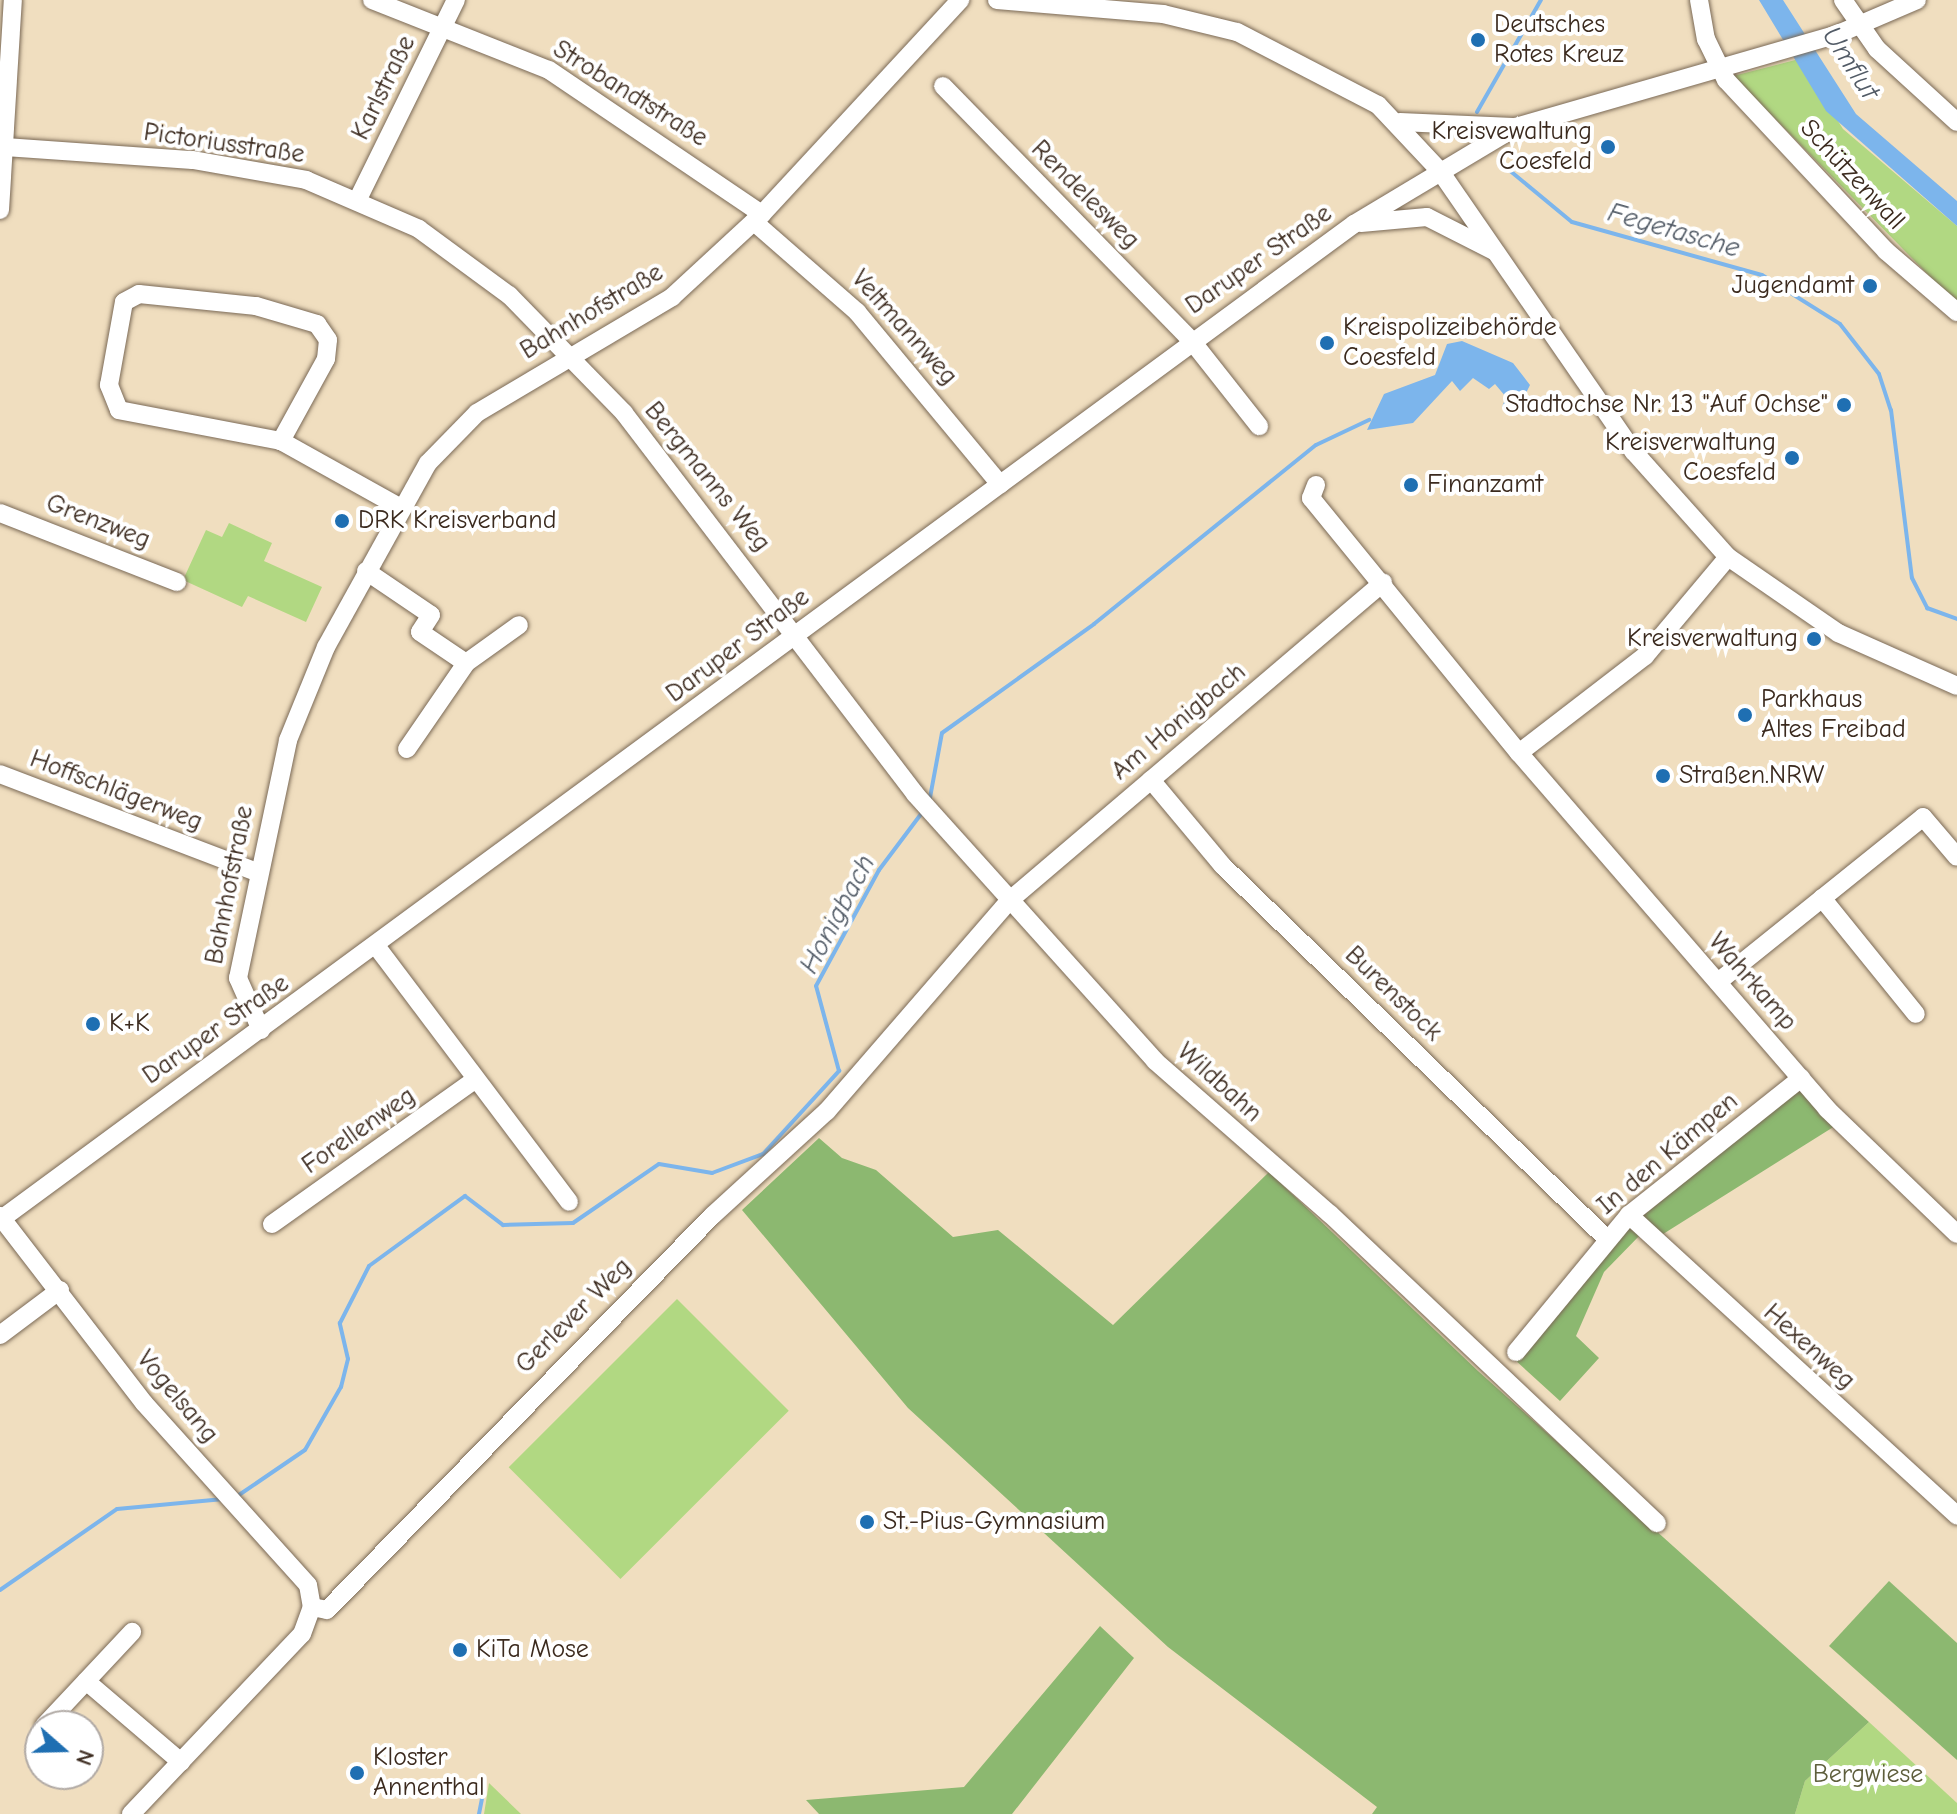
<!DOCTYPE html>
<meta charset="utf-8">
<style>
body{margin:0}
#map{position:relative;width:1957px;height:1814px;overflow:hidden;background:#f0debf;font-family:"Comic Neue",sans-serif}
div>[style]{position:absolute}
.green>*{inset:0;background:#b1d882;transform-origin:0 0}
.forest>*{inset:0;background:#8cb870}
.water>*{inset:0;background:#7cb5ec}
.stream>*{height:4px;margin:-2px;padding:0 2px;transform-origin:2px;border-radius:2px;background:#7cb5ec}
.roads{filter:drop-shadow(0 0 2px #7a6956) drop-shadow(0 0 2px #7a6956)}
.minor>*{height:18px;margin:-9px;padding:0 9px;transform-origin:9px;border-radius:9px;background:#fff}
.dots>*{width:22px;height:22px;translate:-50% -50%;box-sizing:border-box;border:4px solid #fff;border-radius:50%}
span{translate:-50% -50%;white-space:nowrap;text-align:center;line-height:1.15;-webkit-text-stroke:8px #fff;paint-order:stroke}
.poi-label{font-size:26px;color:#3b2a1e}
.left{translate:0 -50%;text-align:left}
.right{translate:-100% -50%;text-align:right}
.street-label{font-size:26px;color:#3b2a1e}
.park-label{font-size:26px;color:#5e5e3c}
.water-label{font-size:28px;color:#525b66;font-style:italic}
.north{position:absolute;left:24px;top:1710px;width:80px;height:80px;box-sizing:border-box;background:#fff;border:2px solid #b1aaa5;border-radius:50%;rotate:110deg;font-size:22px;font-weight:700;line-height:32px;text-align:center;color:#3b2a1e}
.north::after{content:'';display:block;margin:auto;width:28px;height:36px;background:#1f6fb2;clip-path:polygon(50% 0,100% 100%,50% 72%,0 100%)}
</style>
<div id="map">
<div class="green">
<i style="clip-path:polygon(1799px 59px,1843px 129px,1957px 226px,1957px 304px,1733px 76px)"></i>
<i style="clip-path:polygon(229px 523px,272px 543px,264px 561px,322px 587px,306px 622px,248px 596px,242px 607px,183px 580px,206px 530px,222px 537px)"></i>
<i style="left:677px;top:1299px;width:158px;height:238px;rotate:45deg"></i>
<i style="clip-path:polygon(1869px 1722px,1957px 1803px,1957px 1814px,1795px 1814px,1805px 1781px)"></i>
<i style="clip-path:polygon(489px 1783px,521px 1814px,484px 1814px)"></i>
</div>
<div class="forest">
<i style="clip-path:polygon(1803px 1086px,1835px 1126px,1652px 1241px,1642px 1233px,1604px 1272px,1576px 1336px,1599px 1358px,1560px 1401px,1514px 1359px,1607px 1245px)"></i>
<i style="clip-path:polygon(819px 1138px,842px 1158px,876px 1170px,953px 1237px,998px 1230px,1113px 1325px,1269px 1172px,1478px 1371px,1869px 1722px,1805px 1781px,1795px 1814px,1372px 1814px,1377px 1807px,1168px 1647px,908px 1408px,742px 1210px)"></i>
<i style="clip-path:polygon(1889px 1581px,1957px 1643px,1957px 1760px,1829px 1646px)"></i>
<i style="clip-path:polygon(1100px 1626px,1134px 1658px,1012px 1814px,819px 1814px,806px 1800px,964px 1787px)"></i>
</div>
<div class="water">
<i style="clip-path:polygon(1759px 0,1783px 0,1856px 114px,1957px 201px,1957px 226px,1826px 111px)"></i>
<i style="clip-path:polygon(1462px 341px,1513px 363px,1530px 385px,1519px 407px,1502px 407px,1506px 397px,1495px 384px,1489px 389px,1473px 378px,1460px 391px,1452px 381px,1413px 423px,1367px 430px,1384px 394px,1435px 375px,1447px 344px)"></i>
</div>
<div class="stream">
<i style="left:1477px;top:112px;width:129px;rotate:-60.3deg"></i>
<i style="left:1503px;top:165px;width:89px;rotate:39.6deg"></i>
<i style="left:1572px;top:222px;width:197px;rotate:15.6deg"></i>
<i style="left:1762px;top:275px;width:92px;rotate:32.1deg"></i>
<i style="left:1840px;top:324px;width:63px;rotate:52deg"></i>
<i style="left:1879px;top:374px;width:38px;rotate:72deg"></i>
<i style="left:1891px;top:410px;width:169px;rotate:82.9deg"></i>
<i style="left:1912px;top:578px;width:34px;rotate:63deg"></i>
<i style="left:1927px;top:608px;width:32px;rotate:20deg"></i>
<i style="left:929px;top:803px;width:71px;rotate:-79.5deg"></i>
<i style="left:942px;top:733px;width:187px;rotate:-35.6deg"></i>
<i style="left:1094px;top:624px;width:285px;rotate:-38.9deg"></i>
<i style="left:1316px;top:445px;width:59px;rotate:-25.3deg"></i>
<i style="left:236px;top:1497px;width:83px;rotate:-34.3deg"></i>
<i style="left:305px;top:1450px;width:73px;rotate:-60.3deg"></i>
<i style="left:341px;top:1387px;width:29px;rotate:-76deg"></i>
<i style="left:348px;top:1359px;width:37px;rotate:-103deg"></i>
<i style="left:340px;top:1323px;width:64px;rotate:-63deg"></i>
<i style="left:369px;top:1266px;width:119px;rotate:-36.1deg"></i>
<i style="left:465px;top:1196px;width:48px;rotate:37.3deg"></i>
<i style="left:503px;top:1225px;width:70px;rotate:-1.6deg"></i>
<i style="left:573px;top:1223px;width:104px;rotate:-34.5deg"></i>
<i style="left:659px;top:1164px;width:54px;rotate:9.6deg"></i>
<i style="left:712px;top:1173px;width:54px;rotate:-20.4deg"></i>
<i style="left:763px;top:1154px;width:113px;rotate:-47.5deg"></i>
<i style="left:839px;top:1071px;width:88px;rotate:-105.1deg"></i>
<i style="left:816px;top:986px;width:132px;rotate:-61.5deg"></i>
<i style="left:879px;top:870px;width:75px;rotate:-53.1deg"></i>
<i style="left:0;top:1590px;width:142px;rotate:-34.7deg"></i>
<i style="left:117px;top:1509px;width:107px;rotate:-5.3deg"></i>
<i style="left:479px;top:1814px;width:21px;rotate:-79deg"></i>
</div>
<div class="roads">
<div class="minor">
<i style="left:372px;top:0;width:190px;rotate:21.6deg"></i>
<i style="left:549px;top:70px;width:257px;rotate:34.1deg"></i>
<i style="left:997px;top:0;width:167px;rotate:4.8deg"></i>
<i style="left:1163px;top:14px;width:76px;rotate:13.7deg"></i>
<i style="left:1237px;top:32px;width:159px;rotate:27.4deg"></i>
<i style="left:1378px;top:105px;width:91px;rotate:46.8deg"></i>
<i style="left:1440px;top:171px;width:341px;rotate:55.4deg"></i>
<i style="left:1634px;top:452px;width:141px;rotate:48.2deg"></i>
<i style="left:1728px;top:557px;width:134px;rotate:34.6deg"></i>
<i style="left:1838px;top:633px;width:130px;rotate:24deg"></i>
<i style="left:1699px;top:0;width:40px;rotate:80deg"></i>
<i style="left:1706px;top:39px;width:46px;rotate:64deg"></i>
<i style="left:1726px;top:80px;width:234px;rotate:46.9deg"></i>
<i style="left:1886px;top:251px;width:94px;rotate:40.7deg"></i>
<i style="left:1843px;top:0;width:60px;rotate:55.2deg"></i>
<i style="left:1877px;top:49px;width:108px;rotate:42.4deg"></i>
<i style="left:943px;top:86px;width:355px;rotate:45.7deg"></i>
<i style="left:1191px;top:340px;width:110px;rotate:51.7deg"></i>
<i style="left:1400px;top:122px;width:113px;rotate:2.5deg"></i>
<i style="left:5px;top:147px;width:188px;rotate:4deg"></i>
<i style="left:193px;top:160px;width:115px;rotate:10deg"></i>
<i style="left:306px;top:180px;width:123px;rotate:23.4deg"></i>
<i style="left:419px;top:229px;width:112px;rotate:36.3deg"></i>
<i style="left:509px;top:295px;width:165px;rotate:45.7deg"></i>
<i style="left:624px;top:413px;width:479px;rotate:52.6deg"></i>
<i style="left:915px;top:794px;width:359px;rotate:48deg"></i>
<i style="left:1155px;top:1061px;width:232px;rotate:41.2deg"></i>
<i style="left:1330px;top:1214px;width:450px;rotate:43.4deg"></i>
<i style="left:358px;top:199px;width:222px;rotate:-63.8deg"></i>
<i style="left:0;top:210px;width:210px;rotate:-86.5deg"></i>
<i style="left:754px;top:222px;width:137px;rotate:41.1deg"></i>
<i style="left:857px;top:312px;width:224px;rotate:50.3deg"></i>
<i style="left:1361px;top:223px;width:66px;rotate:-5.2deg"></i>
<i style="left:1427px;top:217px;width:75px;rotate:26.9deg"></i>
<i style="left:281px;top:441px;width:165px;rotate:-169.2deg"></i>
<i style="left:119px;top:410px;width:27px;rotate:-112deg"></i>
<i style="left:109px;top:385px;width:84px;rotate:-79.8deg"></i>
<i style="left:124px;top:302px;width:17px;rotate:-28deg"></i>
<i style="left:139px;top:294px;width:118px;rotate:5.9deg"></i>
<i style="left:256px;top:306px;width:64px;rotate:16.4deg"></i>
<i style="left:317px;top:324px;width:19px;rotate:55deg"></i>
<i style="left:328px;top:340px;width:19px;rotate:96deg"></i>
<i style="left:326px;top:359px;width:94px;rotate:118.8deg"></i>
<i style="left:281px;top:441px;width:137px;rotate:29.2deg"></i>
<i style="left:1316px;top:485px;width:14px;rotate:111deg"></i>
<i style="left:1311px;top:498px;width:329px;rotate:50.8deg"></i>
<i style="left:1519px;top:753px;width:471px;rotate:49.1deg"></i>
<i style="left:1827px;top:1109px;width:180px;rotate:43.9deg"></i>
<i style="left:0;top:513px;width:190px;rotate:21.3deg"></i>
<i style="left:366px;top:571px;width:78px;rotate:34.1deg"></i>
<i style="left:431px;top:615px;width:20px;rotate:123deg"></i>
<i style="left:420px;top:632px;width:55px;rotate:34deg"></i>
<i style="left:407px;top:749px;width:104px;rotate:-55.5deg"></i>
<i style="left:466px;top:663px;width:65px;rotate:-35.6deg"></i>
<i style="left:1519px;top:753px;width:159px;rotate:-37.6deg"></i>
<i style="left:1645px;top:656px;width:129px;rotate:-50deg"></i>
<i style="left:0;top:774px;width:277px;rotate:20.9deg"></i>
<i style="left:1151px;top:780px;width:111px;rotate:50.1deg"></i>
<i style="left:1222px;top:865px;width:537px;rotate:44.17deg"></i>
<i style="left:1822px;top:898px;width:149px;rotate:51deg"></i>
<i style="left:377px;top:947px;width:319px;rotate:53deg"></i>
<i style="left:1718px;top:982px;width:263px;rotate:-38.8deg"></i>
<i style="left:1923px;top:817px;width:52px;rotate:49.6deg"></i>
<i style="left:261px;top:1030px;width:57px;rotate:-113.9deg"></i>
<i style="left:238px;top:978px;width:243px;rotate:-78.1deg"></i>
<i style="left:288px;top:740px;width:100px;rotate:-67.8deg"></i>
<i style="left:326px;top:647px;width:210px;rotate:-61deg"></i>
<i style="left:428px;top:463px;width:70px;rotate:-45.6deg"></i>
<i style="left:477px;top:413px;width:227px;rotate:-30.7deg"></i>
<i style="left:672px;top:297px;width:122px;rotate:-42.7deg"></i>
<i style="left:762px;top:214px;width:292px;rotate:-47.2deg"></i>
<i style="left:1629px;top:1215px;width:445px;rotate:42.5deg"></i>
<i style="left:0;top:1216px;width:236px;rotate:52.4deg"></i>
<i style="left:144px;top:1403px;width:245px;rotate:48deg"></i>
<i style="left:308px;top:1585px;width:22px;rotate:80deg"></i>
<i style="left:0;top:1220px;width:1681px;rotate:-36.34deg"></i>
<i style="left:1354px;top:224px;width:189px;rotate:-30.9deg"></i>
<i style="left:1516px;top:127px;width:335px;rotate:-16.1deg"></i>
<i style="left:1838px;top:34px;width:86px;rotate:-23.3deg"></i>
<i style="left:272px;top:1224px;width:249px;rotate:-35.4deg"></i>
<i style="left:0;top:1335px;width:75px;rotate:-36.9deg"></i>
<i style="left:1516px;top:1352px;width:178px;rotate:-50.5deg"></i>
<i style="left:1629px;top:1215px;width:220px;rotate:-38.5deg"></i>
<i style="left:86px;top:1681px;width:125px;rotate:40.5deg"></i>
<i style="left:44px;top:1726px;width:129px;rotate:-46.9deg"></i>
<i style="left:131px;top:1814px;width:248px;rotate:-46.5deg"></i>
<i style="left:302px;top:1634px;width:29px;rotate:-70deg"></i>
<i style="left:312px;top:1607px;width:15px;rotate:11deg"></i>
<i style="left:327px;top:1610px;width:552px;rotate:-45.66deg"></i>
<i style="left:713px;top:1215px;width:154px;rotate:-42.4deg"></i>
<i style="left:827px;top:1111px;width:279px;rotate:-49.1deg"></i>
<i style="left:1010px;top:900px;width:490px;rotate:-40.4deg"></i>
</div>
</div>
<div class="dots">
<i style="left:1478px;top:40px;background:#1f6fb2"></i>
<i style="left:1608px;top:147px;background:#1f6fb2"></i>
<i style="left:1870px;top:286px;background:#1f6fb2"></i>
<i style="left:1327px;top:343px;background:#1f6fb2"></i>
<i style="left:1844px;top:405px;background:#1f6fb2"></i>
<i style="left:1792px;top:458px;background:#1f6fb2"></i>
<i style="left:1411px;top:485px;background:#1f6fb2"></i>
<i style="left:342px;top:521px;background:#1f6fb2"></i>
<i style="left:1814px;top:639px;background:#1f6fb2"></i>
<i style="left:1745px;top:715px;background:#1f6fb2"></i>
<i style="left:1663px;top:776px;background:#1f6fb2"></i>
<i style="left:93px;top:1024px;background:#1f6fb2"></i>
<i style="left:867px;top:1522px;background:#1f6fb2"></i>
<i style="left:460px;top:1650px;background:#1f6fb2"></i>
<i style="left:357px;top:1773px;background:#1f6fb2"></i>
</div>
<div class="poi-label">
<span class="left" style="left:1494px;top:40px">Deutsches<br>Rotes Kreuz</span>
<span class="right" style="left:1592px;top:147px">Kreisvewaltung<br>Coesfeld</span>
<span class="right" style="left:1854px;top:286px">Jugendamt</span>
<span class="left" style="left:1343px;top:343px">Kreispolizeibehörde<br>Coesfeld</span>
<span class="right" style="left:1828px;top:405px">Stadtochse Nr. 13 "Auf Ochse"</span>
<span class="right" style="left:1776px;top:458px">Kreisverwaltung<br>Coesfeld</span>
<span class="left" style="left:1427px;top:485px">Finanzamt</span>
<span class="left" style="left:358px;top:521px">DRK Kreisverband</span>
<span class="right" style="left:1798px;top:639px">Kreisverwaltung</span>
<span class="left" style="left:1761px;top:715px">Parkhaus<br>Altes Freibad</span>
<span class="left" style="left:1679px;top:776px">Straßen.NRW</span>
<span class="left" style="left:109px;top:1024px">K+K</span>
<span class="left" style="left:883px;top:1522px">St.-Pius-Gymnasium</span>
<span class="left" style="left:476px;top:1650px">KiTa Mose</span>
<span class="left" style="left:373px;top:1773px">Kloster<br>Annenthal</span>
</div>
<div class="street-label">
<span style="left:384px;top:88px;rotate:-64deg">Karlstraße</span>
<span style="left:630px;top:94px;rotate:32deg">Strobandtstraße</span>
<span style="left:224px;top:144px;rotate:8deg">Pictoriusstraße</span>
<span style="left:1852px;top:175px;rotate:47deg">Schützenwall</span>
<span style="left:1085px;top:195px;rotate:45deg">Rendelesweg</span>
<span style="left:1259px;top:260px;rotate:-35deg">Daruper Straße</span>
<span style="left:592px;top:312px;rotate:-31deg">Bahnhofstraße</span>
<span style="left:904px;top:328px;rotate:48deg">Veltmannweg</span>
<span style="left:707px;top:477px;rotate:51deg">Bergmanns Weg</span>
<span style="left:98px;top:522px;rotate:21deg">Grenzweg</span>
<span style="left:738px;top:646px;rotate:-37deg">Daruper Straße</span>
<span style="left:1179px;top:722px;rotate:-40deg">Am Honigbach</span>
<span style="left:116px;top:791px;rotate:21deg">Hoffschlägerweg</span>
<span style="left:230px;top:885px;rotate:-79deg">Bahnhofstraße</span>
<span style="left:1752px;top:982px;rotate:49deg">Wahrkamp</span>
<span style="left:1393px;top:994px;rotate:44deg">Burenstock</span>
<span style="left:216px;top:1030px;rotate:-35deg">Daruper Straße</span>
<span style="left:1219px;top:1083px;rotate:42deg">Wildbahn</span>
<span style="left:359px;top:1131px;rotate:-35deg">Forellenweg</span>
<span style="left:1668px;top:1154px;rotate:-40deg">In den Kämpen</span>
<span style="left:574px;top:1316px;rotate:-45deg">Gerlever Weg</span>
<span style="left:1809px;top:1347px;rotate:42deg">Hexenweg</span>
<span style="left:177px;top:1397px;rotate:50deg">Vogelsang</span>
</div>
<div class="park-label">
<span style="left:1868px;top:1775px">Bergwiese</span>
</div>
<div class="water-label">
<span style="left:1851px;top:63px;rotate:57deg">Umflut</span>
<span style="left:1674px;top:230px;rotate:16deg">Fegetasche</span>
<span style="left:837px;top:914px;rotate:-62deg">Honigbach</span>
</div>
<div class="north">N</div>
</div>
